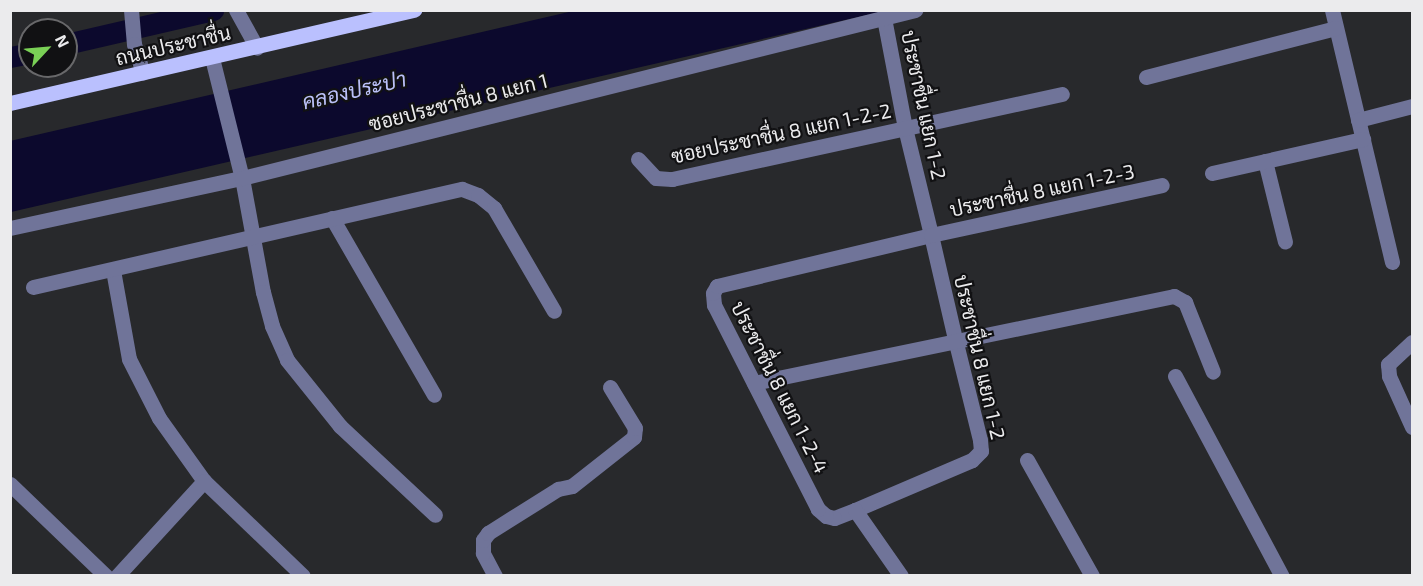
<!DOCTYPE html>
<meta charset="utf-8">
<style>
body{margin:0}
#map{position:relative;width:1423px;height:586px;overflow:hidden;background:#28292c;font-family:"Exo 2",Sarabun,sans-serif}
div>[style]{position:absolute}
.water>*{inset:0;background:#0c092d}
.canal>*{height:21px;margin:-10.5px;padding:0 10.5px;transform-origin:10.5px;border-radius:10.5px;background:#0c092d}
.minor>*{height:15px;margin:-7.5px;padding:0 7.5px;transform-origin:7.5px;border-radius:7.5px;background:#707499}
.major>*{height:15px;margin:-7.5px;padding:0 7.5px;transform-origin:7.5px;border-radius:7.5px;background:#bac0fe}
span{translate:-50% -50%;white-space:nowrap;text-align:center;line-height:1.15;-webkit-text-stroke:4.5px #111113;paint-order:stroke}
.street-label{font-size:20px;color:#ebebed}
.water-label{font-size:21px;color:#bbc1f8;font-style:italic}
.frame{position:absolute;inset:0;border:12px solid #ebebed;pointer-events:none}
.north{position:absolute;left:18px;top:18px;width:60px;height:60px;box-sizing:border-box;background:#111113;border:2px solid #68686a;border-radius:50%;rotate:64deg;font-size:16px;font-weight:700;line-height:24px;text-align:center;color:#ebebed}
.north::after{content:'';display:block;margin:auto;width:21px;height:27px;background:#7ad156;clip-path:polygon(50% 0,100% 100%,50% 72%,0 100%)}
</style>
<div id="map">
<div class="water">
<i style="clip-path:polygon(573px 11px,884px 11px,11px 212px,10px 141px)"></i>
</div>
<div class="canal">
<i style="left:66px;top:44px;width:151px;rotate:-13deg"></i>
<i style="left:10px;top:57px;width:20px;rotate:-11deg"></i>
</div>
<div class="minor">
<i style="left:131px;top:10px;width:34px;rotate:85deg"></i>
<i style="left:134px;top:44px;width:30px;rotate:73deg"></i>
<i style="left:236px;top:10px;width:43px;rotate:61.1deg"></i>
<i style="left:1332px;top:10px;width:259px;rotate:76.6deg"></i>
<i style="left:884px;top:18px;width:112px;rotate:79.2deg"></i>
<i style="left:905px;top:128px;width:110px;rotate:76.3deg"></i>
<i style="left:931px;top:235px;width:111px;rotate:77deg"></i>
<i style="left:956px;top:343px;width:100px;rotate:76.1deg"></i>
<i style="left:980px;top:440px;width:11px;rotate:85deg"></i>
<i style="left:981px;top:451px;width:13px;rotate:135deg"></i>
<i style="left:972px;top:460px;width:127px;rotate:156.9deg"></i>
<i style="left:855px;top:510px;width:22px;rotate:159deg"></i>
<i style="left:834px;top:518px;width:8px;rotate:-166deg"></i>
<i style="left:826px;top:516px;width:11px;rotate:-139deg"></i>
<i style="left:818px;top:509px;width:229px;rotate:-117deg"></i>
<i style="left:714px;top:305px;width:12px;rotate:-95deg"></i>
<i style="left:713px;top:293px;width:8px;rotate:-60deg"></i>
<i style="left:717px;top:286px;width:220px;rotate:-13.4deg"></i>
<i style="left:931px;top:235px;width:236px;rotate:-12.2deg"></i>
<i style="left:212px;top:58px;width:124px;rotate:76deg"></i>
<i style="left:242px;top:178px;width:116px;rotate:79.6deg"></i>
<i style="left:263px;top:292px;width:35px;rotate:75deg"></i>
<i style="left:272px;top:326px;width:37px;rotate:66deg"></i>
<i style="left:287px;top:360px;width:85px;rotate:51.2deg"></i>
<i style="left:340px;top:426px;width:130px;rotate:43.1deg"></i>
<i style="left:1146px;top:77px;width:196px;rotate:-14.5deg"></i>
<i style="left:1358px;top:120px;width:56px;rotate:-14.5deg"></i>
<i style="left:638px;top:159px;width:26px;rotate:47deg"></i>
<i style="left:656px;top:178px;width:16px;rotate:4deg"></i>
<i style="left:672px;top:179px;width:399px;rotate:-12.3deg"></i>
<i style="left:1265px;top:161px;width:83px;rotate:76.1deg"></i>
<i style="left:1212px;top:173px;width:155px;rotate:-12.7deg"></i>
<i style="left:332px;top:218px;width:204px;rotate:60deg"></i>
<i style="left:10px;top:228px;width:237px;rotate:-12.2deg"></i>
<i style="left:242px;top:178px;width:694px;rotate:-14.02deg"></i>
<i style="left:113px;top:270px;width:90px;rotate:79.8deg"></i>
<i style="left:129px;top:359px;width:66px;rotate:63deg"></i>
<i style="left:159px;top:418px;width:77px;rotate:54.5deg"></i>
<i style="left:204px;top:481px;width:137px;rotate:43.8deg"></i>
<i style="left:33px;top:287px;width:440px;rotate:-12.9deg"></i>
<i style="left:462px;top:189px;width:17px;rotate:21deg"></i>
<i style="left:478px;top:195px;width:21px;rotate:39deg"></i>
<i style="left:494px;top:208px;width:119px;rotate:59.8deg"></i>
<i style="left:1412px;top:342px;width:33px;rotate:137deg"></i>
<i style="left:1388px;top:364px;width:12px;rotate:85deg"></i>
<i style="left:1389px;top:376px;width:56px;rotate:65.7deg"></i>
<i style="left:1175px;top:376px;width:227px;rotate:61.9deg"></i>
<i style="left:754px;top:383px;width:429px;rotate:-11.7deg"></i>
<i style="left:1174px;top:296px;width:13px;rotate:29deg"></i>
<i style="left:1185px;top:302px;width:75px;rotate:68.2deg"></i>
<i style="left:1027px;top:460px;width:133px;rotate:60.7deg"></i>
<i style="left:10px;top:484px;width:133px;rotate:43.8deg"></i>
<i style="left:855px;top:510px;width:80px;rotate:55.1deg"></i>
<i style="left:117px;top:576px;width:129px;rotate:-47.5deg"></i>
<i style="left:495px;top:576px;width:26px;rotate:-118deg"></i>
<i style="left:483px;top:553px;width:13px;rotate:-90deg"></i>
<i style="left:483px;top:540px;width:9px;rotate:-54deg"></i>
<i style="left:488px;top:533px;width:83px;rotate:-32.2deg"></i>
<i style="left:558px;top:489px;width:14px;rotate:-12deg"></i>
<i style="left:572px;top:486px;width:79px;rotate:-38.3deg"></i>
<i style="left:634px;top:437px;width:9px;rotate:-84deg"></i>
<i style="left:635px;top:428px;width:48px;rotate:-121.4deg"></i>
</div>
<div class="major">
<i style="left:10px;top:103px;width:415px;rotate:-13deg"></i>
</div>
<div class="street-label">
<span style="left:173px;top:45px;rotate:-13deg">ถนนประชาชื่น</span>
<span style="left:458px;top:102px;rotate:-14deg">ซอยประชาชื่น 8 แยก 1</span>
<span style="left:924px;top:105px;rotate:78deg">ประชาชื่น แยก 1-2</span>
<span style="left:781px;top:133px;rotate:-12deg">ซอยประชาชื่น 8 แยก 1-2-2</span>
<span style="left:1042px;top:190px;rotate:-12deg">ประชาชื่น 8 แยก 1-2-3</span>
<span style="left:980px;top:357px;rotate:77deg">ประชาชื่น 8 แยก 1-2</span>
<span style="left:780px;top:387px;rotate:63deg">ประชาชื่น 8 แยก 1-2-4</span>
</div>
<div class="water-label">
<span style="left:354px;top:90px;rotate:-13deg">คลองประปา</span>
</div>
<div class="frame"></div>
<div class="north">N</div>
</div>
